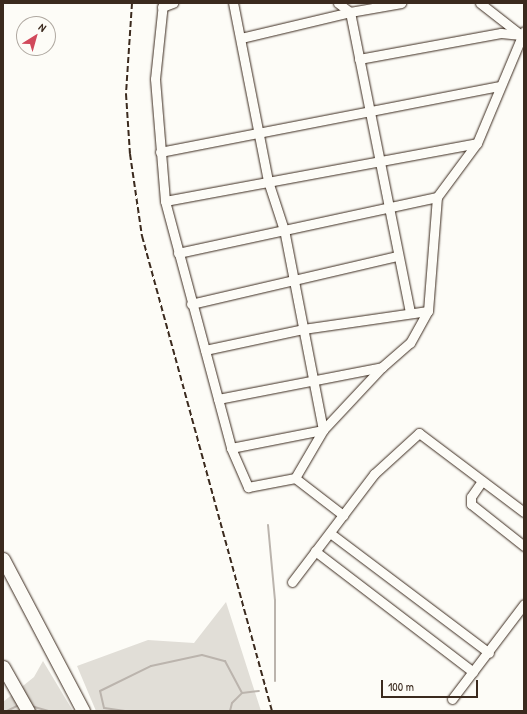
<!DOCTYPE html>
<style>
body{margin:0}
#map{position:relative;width:527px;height:714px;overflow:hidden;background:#fdfcf7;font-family:"Patrick Hand",sans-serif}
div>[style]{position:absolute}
.green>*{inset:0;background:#e1ded7}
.stream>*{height:2px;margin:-1px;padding:0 1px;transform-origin:1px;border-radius:1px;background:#bbb4ad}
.roads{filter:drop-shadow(0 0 1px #3b2a1e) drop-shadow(0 0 1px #3b2a1e)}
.minor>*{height:9px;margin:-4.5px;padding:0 4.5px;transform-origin:4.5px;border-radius:4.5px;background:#fdfcf7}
.highway>*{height:13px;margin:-6.5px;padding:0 6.5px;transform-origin:6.5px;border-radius:6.5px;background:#fdfcf7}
.rail>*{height:2px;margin-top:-1px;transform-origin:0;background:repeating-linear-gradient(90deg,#3b2a1e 0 6px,transparent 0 9px)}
span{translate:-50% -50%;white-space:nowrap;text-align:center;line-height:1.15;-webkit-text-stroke:3px #fdfcf7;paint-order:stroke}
.frame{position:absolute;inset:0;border:4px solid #3b2a1e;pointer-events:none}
.north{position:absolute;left:16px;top:16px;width:40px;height:40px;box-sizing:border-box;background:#fdfcf7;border:1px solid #afa8a0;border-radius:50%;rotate:37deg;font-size:11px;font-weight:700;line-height:16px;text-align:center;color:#3b2a1e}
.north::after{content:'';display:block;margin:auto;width:14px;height:18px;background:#d1495b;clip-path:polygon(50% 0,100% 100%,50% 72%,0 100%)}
.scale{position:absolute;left:381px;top:680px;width:97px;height:18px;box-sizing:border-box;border:2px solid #3b2a1e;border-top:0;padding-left:5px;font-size:12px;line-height:14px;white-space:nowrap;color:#3b2a1e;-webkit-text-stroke:3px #fdfcf7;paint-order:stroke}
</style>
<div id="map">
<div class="green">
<i style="clip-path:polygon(226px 602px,261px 711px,96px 711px,77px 666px,148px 640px,194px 643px)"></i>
<i style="clip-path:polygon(43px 661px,73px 711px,3px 711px,3px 702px,34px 677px)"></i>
</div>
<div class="stream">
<i style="left:268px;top:525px;width:75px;rotate:84.7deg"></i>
<i style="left:275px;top:600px;width:81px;rotate:90deg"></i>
<i style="left:31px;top:706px;width:19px;rotate:16deg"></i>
<i style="left:7px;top:711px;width:13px;rotate:-27deg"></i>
<i style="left:125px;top:711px;width:21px;rotate:-172deg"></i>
<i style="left:104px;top:708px;width:17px;rotate:-103deg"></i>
<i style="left:100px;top:691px;width:57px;rotate:-26.1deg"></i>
<i style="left:151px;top:666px;width:52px;rotate:-12.2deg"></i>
<i style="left:202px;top:655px;width:24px;rotate:15deg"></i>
<i style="left:225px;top:661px;width:36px;rotate:62deg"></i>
<i style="left:242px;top:693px;width:17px;rotate:-7deg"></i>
<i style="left:230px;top:711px;width:8px;rotate:-76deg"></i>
<i style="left:232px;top:703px;width:14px;rotate:-45deg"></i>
</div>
<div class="roads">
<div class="minor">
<i style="left:163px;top:3px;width:76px;rotate:96deg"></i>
<i style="left:155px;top:79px;width:122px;rotate:85.3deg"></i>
<i style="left:165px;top:201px;width:256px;rotate:75deg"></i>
<i style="left:231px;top:448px;width:43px;rotate:66.4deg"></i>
<i style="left:248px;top:487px;width:48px;rotate:-10.8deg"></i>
<i style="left:295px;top:478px;width:56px;rotate:-59.7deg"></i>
<i style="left:323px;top:430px;width:86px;rotate:-46.9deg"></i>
<i style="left:382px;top:367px;width:37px;rotate:-41deg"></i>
<i style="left:410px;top:343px;width:37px;rotate:-61deg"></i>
<i style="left:428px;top:311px;width:114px;rotate:-85.5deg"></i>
<i style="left:437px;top:197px;width:67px;rotate:-53.5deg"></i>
<i style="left:477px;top:143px;width:121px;rotate:-67.2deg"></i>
<i style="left:338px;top:3px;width:15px;rotate:37deg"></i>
<i style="left:350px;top:12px;width:52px;rotate:-10deg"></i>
<i style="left:480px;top:3px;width:52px;rotate:38deg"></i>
<i style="left:162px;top:7px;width:12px;rotate:-20deg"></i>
<i style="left:241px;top:38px;width:112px;rotate:-13.4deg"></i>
<i style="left:350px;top:12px;width:305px;rotate:78.7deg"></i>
<i style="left:359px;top:59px;width:144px;rotate:-10.4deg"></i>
<i style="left:501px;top:33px;width:20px;rotate:6deg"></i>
<i style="left:160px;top:152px;width:345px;rotate:-11deg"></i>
<i style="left:165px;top:201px;width:317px;rotate:-10.5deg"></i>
<i style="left:178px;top:253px;width:265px;rotate:-12.2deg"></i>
<i style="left:191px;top:304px;width:212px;rotate:-13.1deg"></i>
<i style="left:205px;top:350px;width:100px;rotate:-12.1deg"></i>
<i style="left:303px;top:329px;width:126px;rotate:-8.2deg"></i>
<i style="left:218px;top:399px;width:167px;rotate:-11deg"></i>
<i style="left:231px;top:448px;width:94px;rotate:-11.1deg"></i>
<i style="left:323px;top:430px;width:204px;rotate:-101deg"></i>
<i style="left:284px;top:230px;width:52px;rotate:-108.1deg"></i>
<i style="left:268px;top:181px;width:181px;rotate:-101.1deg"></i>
<i style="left:295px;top:478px;width:61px;rotate:37.6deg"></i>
<i style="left:482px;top:481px;width:19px;rotate:125deg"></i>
<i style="left:471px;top:497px;width:7px;rotate:90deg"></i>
<i style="left:471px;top:504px;width:68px;rotate:38.4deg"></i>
<i style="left:330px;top:533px;width:199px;rotate:37deg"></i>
<i style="left:315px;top:551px;width:199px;rotate:37.4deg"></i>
<i style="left:292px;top:582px;width:136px;rotate:-52.8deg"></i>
<i style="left:374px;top:474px;width:61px;rotate:-42.3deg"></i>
<i style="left:419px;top:433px;width:131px;rotate:37deg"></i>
<i style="left:452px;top:699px;width:119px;rotate:-52.8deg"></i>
</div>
<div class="highway">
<i style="left:3px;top:559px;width:172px;rotate:62.2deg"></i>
<i style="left:3px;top:667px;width:51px;rotate:60.4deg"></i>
</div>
</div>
<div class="rail">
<i style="left:132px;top:3px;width:91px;rotate:93.8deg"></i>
<i style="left:126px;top:94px;width:60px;rotate:86.2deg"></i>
<i style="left:130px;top:154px;width:83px;rotate:81.7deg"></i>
<i style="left:142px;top:236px;width:492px;rotate:74.7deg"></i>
</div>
<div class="frame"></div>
<div class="north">N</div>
<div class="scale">100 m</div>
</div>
